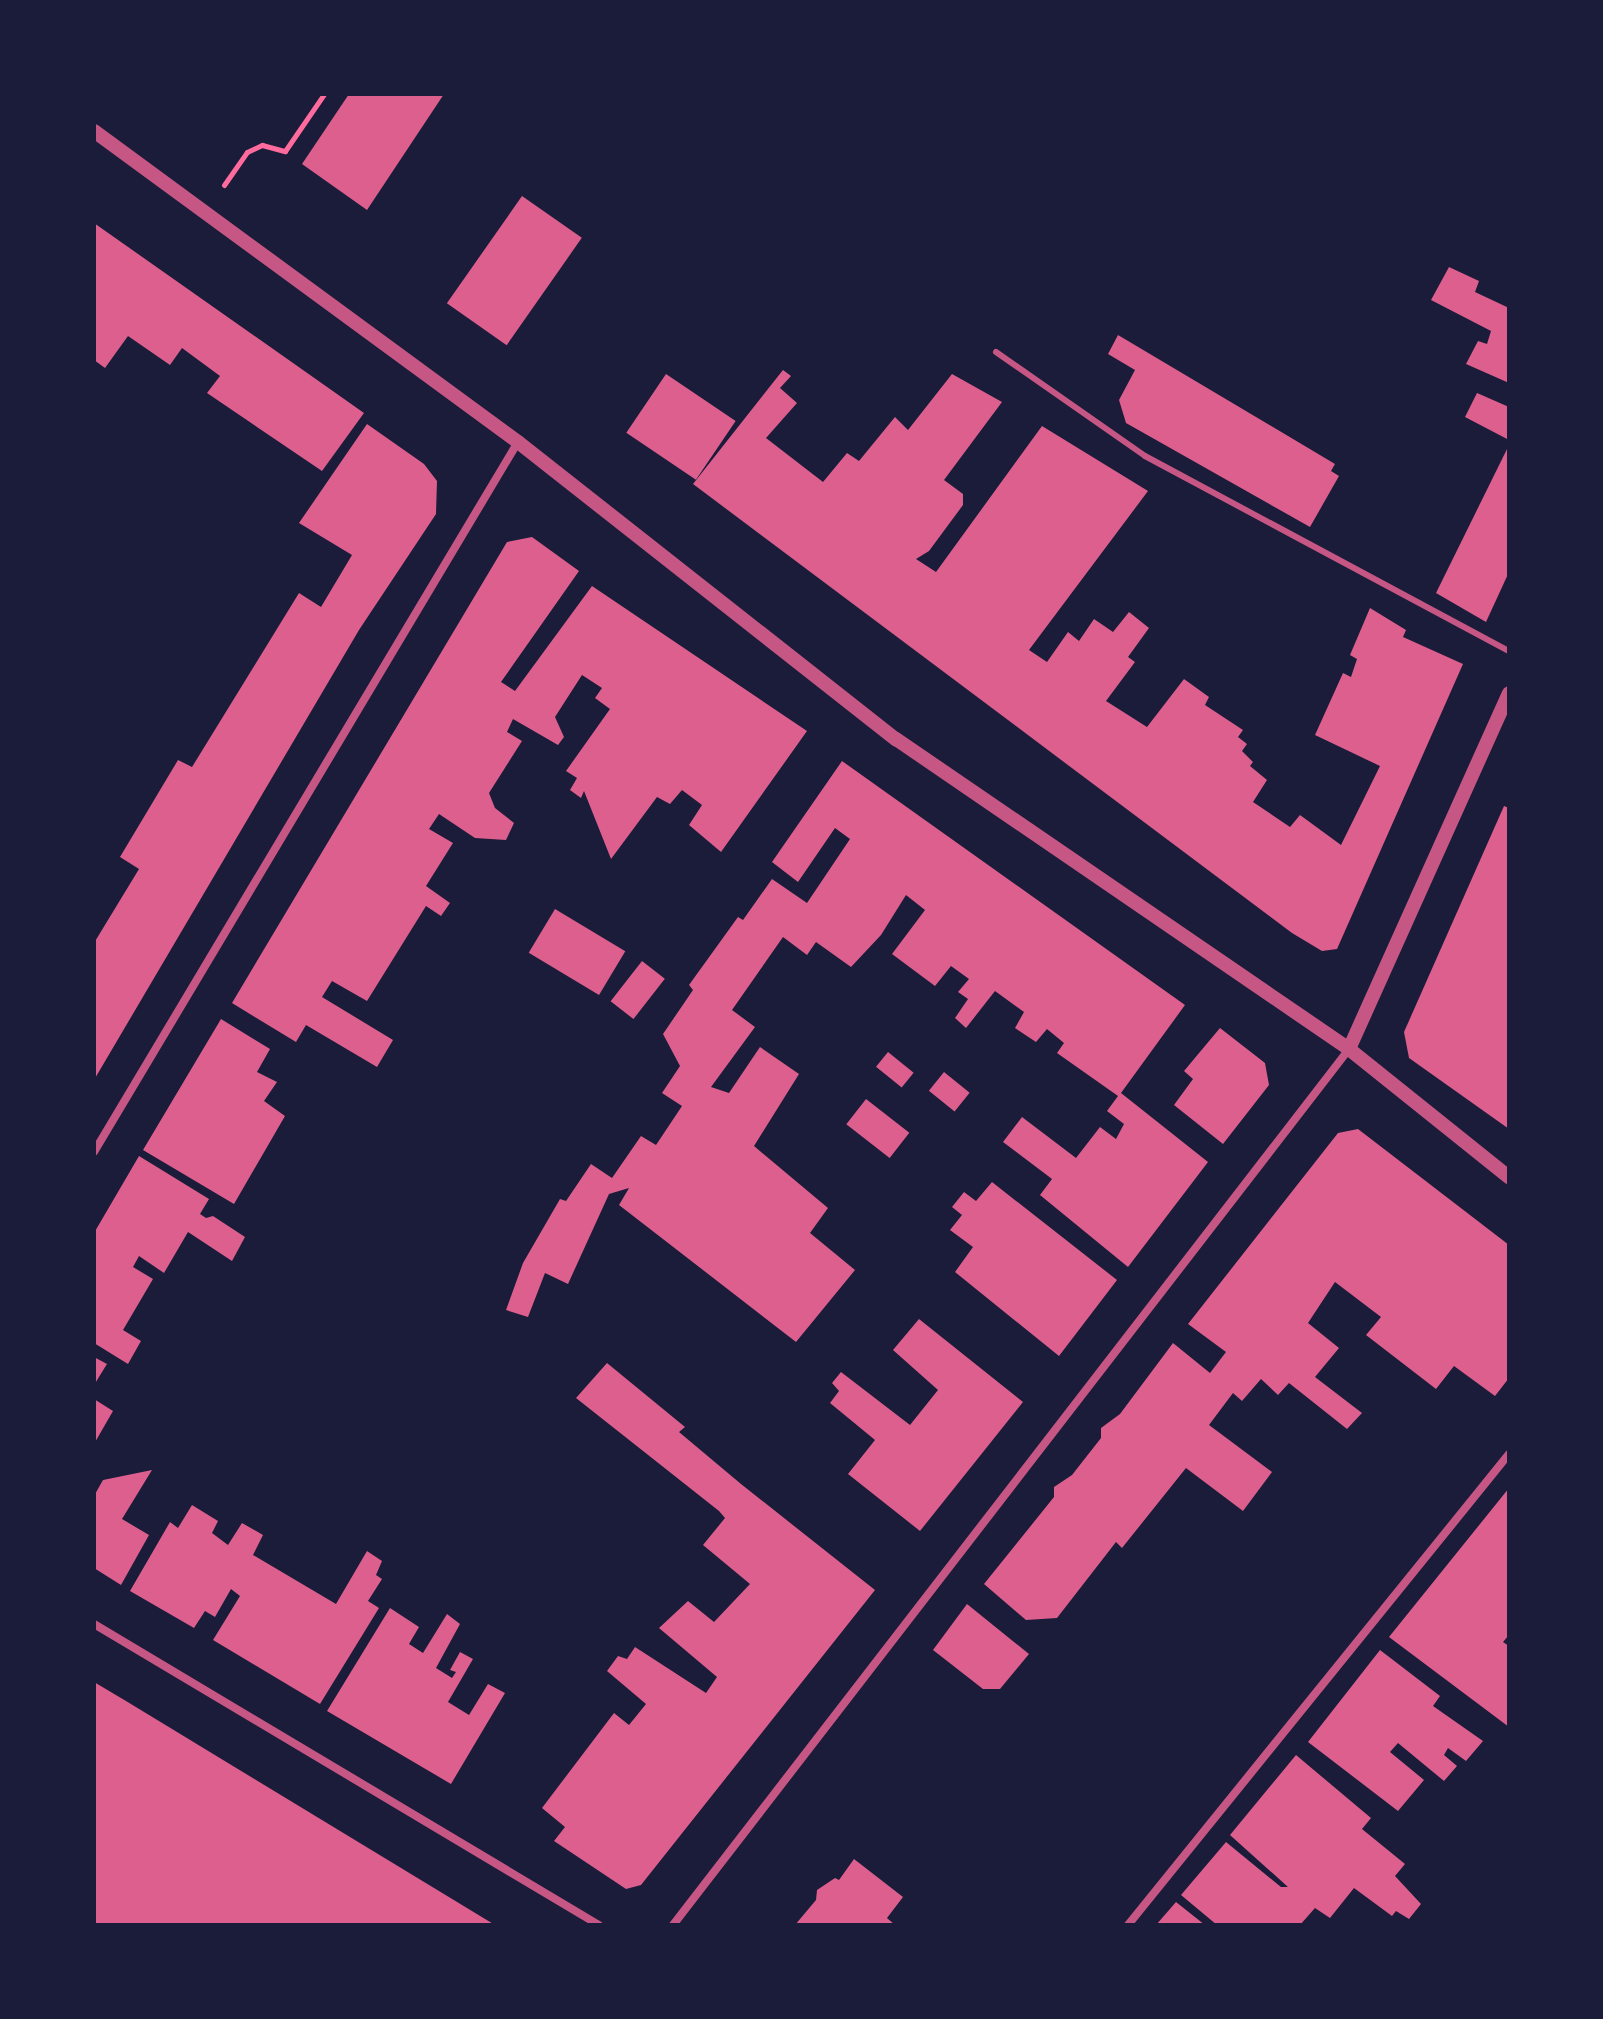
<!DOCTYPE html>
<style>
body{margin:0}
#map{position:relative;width:1603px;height:2019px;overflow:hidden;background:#1b1b3a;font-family:"Titillium Web",sans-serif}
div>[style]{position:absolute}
.building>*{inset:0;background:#dd5f8e;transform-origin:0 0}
.path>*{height:5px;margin:-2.5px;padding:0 2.5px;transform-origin:2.5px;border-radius:2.5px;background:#ff6b9d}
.service>*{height:6px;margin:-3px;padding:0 3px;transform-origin:3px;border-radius:3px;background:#c65784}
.minor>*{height:8px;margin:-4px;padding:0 4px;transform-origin:4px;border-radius:4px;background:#c65784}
.tertiary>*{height:14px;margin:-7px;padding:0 7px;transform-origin:7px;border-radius:7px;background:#c65784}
span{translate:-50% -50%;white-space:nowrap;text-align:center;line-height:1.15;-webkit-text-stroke:6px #1b1b3a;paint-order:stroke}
.frame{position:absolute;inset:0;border:96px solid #1b1b3a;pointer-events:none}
</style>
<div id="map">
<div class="building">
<i style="clip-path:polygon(349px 94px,444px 94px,367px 210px,302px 164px)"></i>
<i style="left:522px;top:196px;width:73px;height:131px;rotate:35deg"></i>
<i style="clip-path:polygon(94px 223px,364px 413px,322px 471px,207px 393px,220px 376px,182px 348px,170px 365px,128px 336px,105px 368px,94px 360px)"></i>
<i style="clip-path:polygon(1449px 267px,1479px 281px,1475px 292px,1509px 308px,1509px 383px,1466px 364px,1478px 341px,1487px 344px,1491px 331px,1431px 300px)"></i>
<i style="clip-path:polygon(1118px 335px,1335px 464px,1331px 471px,1339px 476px,1310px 527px,1126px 423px,1119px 400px,1135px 370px,1108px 354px)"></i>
<i style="clip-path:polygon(783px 370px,791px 376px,780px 388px,797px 403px,766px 438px,823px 482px,847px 453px,859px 461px,895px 417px,908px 430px,952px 374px,1002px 402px,944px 480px,963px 494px,963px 505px,929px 551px,916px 559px,936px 572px,1042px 426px,1148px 491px,1029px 650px,1047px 662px,1068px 632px,1079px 641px,1094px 619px,1113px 632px,1129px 612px,1149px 628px,1128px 657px,1135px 662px,1106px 701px,1147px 727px,1184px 679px,1209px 697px,1205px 705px,1243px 730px,1238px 737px,1247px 744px,1242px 751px,1253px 762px,1250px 766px,1267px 780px,1253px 802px,1290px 827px,1300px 815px,1341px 845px,1380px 766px,1315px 735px,1343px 673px,1351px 677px,1357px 659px,1350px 655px,1370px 608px,1406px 630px,1403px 637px,1463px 664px,1337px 949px,1322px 951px,1292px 933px,693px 484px)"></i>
<i style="left:666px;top:374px;width:84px;height:71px;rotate:34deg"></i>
<i style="clip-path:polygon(1477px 393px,1509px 407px,1509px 440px,1465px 417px)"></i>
<i style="clip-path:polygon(367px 424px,424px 464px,437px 481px,436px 514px,359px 630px,94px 1080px,94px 943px,139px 869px,120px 857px,178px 760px,192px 767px,299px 593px,321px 607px,352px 555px,299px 523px)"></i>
<i style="clip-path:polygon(1509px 445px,1509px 572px,1486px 622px,1436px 593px)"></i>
<i style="clip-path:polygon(532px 537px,579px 571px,501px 682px,515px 691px,592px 586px,807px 731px,721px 852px,689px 825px,702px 805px,682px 790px,670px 804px,657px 797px,611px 859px,584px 791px,581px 798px,570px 790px,577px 778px,566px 771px,610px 709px,595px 698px,602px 688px,582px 675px,555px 717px,564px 737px,558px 745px,513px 719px,507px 732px,522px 741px,489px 793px,495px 808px,514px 823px,506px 840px,475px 838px,439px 814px,429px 829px,453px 843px,426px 886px,450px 903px,441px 916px,426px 906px,367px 1001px,332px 981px,322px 997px,393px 1040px,377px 1067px,306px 1025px,296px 1042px,232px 1003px,507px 542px)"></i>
<i style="clip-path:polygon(842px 761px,1185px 1005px,1121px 1093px,1208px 1162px,1128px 1267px,1040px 1195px,1052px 1179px,1003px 1142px,1022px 1117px,1076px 1158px,1100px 1127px,1116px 1139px,1124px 1124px,1107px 1111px,1118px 1096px,1057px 1053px,1064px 1043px,1047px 1029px,1036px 1042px,1015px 1028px,1024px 1012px,995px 991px,966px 1028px,955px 1018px,968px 999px,958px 992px,969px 979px,951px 966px,935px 986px,892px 954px,925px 910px,906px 895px,881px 935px,851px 967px,816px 942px,807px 955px,783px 937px,732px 1010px,755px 1027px,711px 1087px,729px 1093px,760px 1047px,799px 1074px,754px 1146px,828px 1208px,810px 1233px,855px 1270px,796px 1342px,619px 1205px,629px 1188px,609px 1194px,568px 1284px,545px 1273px,528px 1317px,506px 1310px,523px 1263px,560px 1199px,566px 1201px,591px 1164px,612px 1178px,641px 1136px,656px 1145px,682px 1106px,662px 1093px,680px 1066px,663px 1034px,693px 990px,689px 985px,738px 917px,743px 920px,772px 879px,807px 903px,850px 839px,835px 828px,798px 882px,772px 862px)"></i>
<i style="clip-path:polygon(1504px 806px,1509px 808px,1509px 1129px,1409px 1058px,1404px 1032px)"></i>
<i style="left:555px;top:909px;width:82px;height:51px;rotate:31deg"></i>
<i style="left:642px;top:961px;width:29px;height:51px;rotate:38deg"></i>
<i style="clip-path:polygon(221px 1019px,270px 1049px,257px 1072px,277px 1082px,264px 1101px,285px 1116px,234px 1204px,143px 1150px)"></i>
<i style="clip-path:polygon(1220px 1028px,1265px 1063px,1269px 1085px,1223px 1144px,1174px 1105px,1193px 1079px,1184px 1071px)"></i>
<i style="left:888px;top:1052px;width:33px;height:19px;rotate:39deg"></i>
<i style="left:944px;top:1072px;width:33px;height:24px;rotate:39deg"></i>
<i style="left:866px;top:1099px;width:55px;height:32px;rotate:38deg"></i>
<i style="clip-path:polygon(1358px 1129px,1509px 1245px,1509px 1378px,1495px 1396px,1454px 1366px,1436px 1389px,1366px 1335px,1381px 1317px,1335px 1282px,1308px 1323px,1339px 1348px,1315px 1377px,1362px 1413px,1347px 1429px,1289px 1383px,1278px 1395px,1261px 1379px,1242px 1401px,1233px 1393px,1209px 1425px,1272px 1472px,1243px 1511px,1186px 1468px,1122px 1548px,1116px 1542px,1057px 1618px,1026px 1620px,984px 1584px,1054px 1497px,1054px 1487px,1072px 1475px,1101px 1438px,1101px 1428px,1120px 1414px,1173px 1343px,1210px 1373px,1226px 1352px,1188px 1324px,1338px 1133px)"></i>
<i style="clip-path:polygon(139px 1156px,209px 1199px,200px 1214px,206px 1218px,213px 1216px,245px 1237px,232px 1261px,188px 1232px,164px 1273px,139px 1256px,133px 1267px,153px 1279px,123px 1330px,141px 1341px,128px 1364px,94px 1343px,94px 1233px)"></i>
<i style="clip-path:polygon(992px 1182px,1117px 1280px,1059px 1356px,955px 1272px,973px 1247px,950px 1230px,962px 1215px,952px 1207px,964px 1192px,976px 1201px)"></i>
<i style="clip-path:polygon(919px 1319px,1023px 1402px,920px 1531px,848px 1474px,875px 1440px,830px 1403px,839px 1391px,832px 1383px,841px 1372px,910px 1425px,938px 1390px,893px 1350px)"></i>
<i style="clip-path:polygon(94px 1357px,107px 1364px,94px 1385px)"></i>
<i style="clip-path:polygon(607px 1363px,685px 1427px,679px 1432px,741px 1484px,875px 1590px,641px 1885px,626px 1889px,554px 1841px,565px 1827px,542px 1808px,614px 1713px,629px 1725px,646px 1704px,607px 1671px,618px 1656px,627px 1659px,635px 1647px,706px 1693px,717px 1677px,659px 1628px,688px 1601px,714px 1622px,750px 1584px,703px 1545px,725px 1518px,719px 1511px,576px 1398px)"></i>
<i style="clip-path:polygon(94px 1399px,113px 1411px,94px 1444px)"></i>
<i style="clip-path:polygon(152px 1470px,122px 1519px,149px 1535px,121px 1585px,94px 1568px,94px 1496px,103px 1480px)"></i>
<i style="clip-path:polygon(1509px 1488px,1509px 1635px,1503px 1642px,1509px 1646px,1509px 1727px,1389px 1637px)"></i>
<i style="clip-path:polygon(192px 1505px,218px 1521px,212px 1533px,228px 1545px,242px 1523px,263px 1535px,253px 1555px,336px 1604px,367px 1551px,382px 1561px,376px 1575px,382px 1579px,368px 1601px,379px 1608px,320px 1704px,213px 1640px,240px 1596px,231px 1589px,215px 1617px,205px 1611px,194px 1628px,130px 1591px,170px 1522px,178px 1528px)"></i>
<i style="clip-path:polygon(967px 1604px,1029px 1654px,1000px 1689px,983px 1689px,933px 1650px)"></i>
<i style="clip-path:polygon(390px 1608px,419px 1627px,409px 1644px,423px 1653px,447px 1614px,460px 1624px,436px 1668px,452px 1678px,456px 1672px,450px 1670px,460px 1652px,473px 1659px,448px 1702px,469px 1715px,488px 1684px,505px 1693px,451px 1784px,327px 1711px)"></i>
<i style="clip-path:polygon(1380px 1650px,1440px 1696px,1433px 1706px,1483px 1741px,1466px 1761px,1448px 1748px,1444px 1755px,1457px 1766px,1444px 1781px,1398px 1743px,1390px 1752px,1424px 1780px,1398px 1811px,1308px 1742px)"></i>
<i style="clip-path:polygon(94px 1682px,126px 1701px,495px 1925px,94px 1925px)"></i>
<i style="clip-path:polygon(1296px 1755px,1371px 1818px,1362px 1829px,1405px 1864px,1395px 1876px,1421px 1904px,1409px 1919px,1396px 1911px,1392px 1916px,1354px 1888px,1330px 1918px,1315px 1908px,1300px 1925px,1217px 1925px,1181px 1895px,1226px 1842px,1281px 1887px,1288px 1887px,1230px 1835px)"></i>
<i style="clip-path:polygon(854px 1859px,903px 1897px,887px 1918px,895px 1925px,795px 1925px,816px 1900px,817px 1890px,835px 1878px,839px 1880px)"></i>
<i style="clip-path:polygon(1176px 1902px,1205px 1925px,1156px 1925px)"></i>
</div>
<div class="path">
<i style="left:224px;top:185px;width:40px;rotate:-55.1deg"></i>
<i style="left:247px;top:152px;width:17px;rotate:-25deg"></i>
<i style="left:262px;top:145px;width:24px;rotate:15deg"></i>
<i style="left:285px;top:151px;width:69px;rotate:-55.6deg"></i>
</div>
<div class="service">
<i style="left:996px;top:352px;width:182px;rotate:34.9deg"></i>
<i style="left:1145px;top:456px;width:413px;rotate:28.2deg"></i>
</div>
<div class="minor">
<i style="left:94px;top:1152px;width:827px;rotate:-59.16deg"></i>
<i style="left:94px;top:1624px;width:588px;rotate:30.8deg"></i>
<i style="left:673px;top:1925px;width:1107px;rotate:-52.34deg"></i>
<i style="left:1128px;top:1925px;width:606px;rotate:-51.03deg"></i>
</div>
<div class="tertiary">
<i style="left:94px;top:131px;width:526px;rotate:36.26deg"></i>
<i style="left:518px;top:442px;width:481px;rotate:38.2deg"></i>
<i style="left:896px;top:739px;width:549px;rotate:34.38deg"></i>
<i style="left:1349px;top:1049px;width:205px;rotate:38.7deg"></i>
<i style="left:1349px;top:1049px;width:390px;rotate:-65.8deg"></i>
</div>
<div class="frame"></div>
</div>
